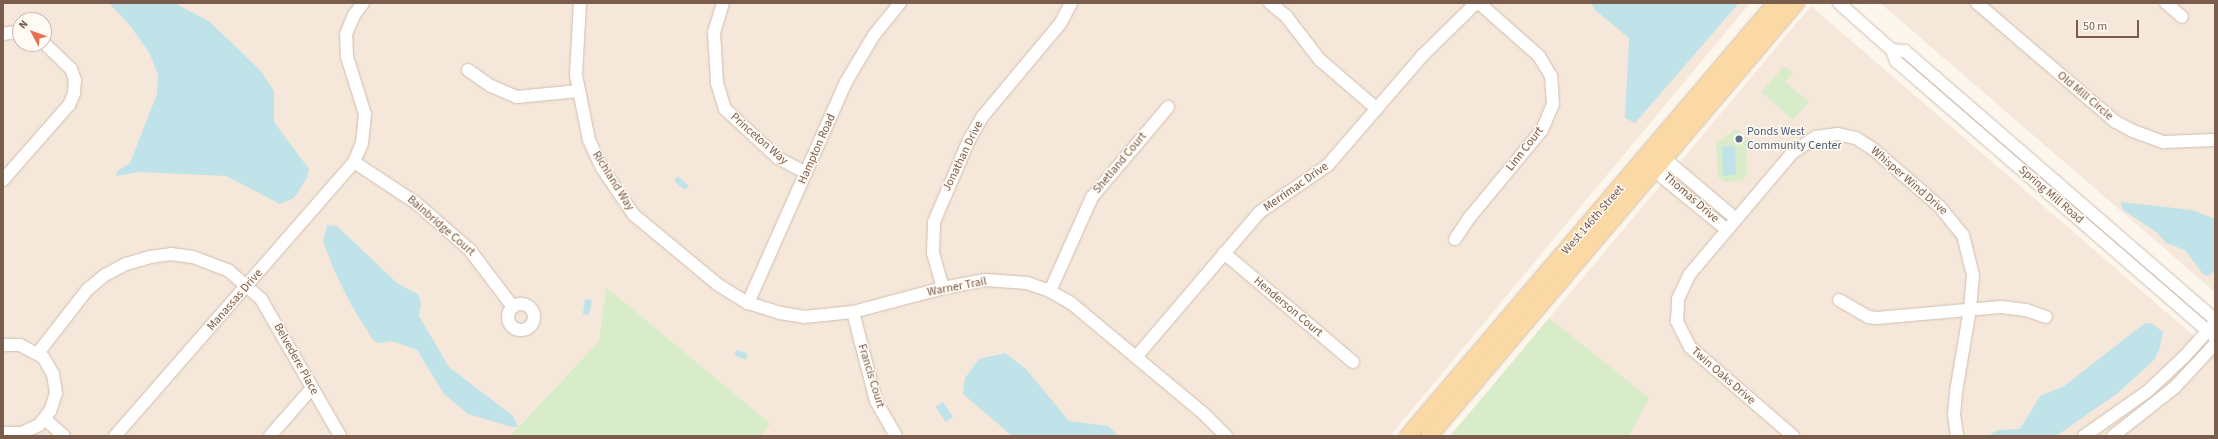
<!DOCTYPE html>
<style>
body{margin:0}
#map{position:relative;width:2218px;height:439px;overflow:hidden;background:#fdf6ec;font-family:"Source Sans 3",sans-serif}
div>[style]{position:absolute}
.residential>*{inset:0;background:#f5e8da}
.green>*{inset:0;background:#d8ecc9}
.water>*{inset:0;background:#bfe3e8;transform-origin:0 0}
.roads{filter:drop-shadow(0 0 1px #d1beb0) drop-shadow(0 0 1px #d1beb0)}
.minor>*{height:12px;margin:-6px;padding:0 6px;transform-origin:6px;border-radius:6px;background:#fff}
.minor>.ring{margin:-6px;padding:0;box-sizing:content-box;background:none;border:12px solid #fff;border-radius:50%}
.major>*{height:16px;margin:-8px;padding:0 8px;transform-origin:8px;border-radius:8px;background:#fbd9a5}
.dots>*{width:11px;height:11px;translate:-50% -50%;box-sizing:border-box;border:2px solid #fffaf3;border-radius:50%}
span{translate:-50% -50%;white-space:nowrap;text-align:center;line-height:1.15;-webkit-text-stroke:3px #fffaf3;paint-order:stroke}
.street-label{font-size:12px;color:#7a5c4d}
.service-label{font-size:12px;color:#4e5e75}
.left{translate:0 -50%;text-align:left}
.frame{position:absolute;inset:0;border:4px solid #7a5c4d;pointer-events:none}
.north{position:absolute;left:12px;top:12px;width:40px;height:40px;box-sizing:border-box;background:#fffaf3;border:1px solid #cabbb1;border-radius:50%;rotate:311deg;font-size:11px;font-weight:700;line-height:16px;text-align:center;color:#7a5c4d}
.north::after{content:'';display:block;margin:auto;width:14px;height:18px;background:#e76f51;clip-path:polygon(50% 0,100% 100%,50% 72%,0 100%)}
.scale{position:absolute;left:2076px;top:20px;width:63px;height:18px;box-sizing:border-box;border:2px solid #7a5c4d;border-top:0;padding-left:5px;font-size:12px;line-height:14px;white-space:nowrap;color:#7a5c4d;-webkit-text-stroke:3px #fffaf3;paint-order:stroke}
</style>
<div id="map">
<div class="residential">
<i style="clip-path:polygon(evenodd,3px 3px,1750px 3px,1390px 436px,760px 436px,771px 424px,606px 287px,599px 341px,510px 436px,3px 436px,3px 3px,20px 20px,44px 20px,44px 44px,20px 44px,20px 20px)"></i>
<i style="clip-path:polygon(1880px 3px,2215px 3px,2215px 292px)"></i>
<i style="clip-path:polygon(1811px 6px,2215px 354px,2215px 436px,1629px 436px,1633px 428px,1549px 318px)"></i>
</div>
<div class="green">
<i style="clip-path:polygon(1784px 66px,1793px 73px,1785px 82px,1809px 102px,1793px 120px,1761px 92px)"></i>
<i style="clip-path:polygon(1736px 129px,1751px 143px,1746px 149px,1747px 174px,1742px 180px,1724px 182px,1718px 177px,1716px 144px)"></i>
<i style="clip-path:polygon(606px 287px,771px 424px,760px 436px,510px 436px,599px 341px)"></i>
<i style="clip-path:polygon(1549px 318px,1649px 398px,1629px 436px,1450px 436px)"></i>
</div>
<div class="water">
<i style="clip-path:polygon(109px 3px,174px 3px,209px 21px,260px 70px,274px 91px,274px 122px,309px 169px,307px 178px,294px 198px,280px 204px,226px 176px,139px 172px,116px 176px,117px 171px,130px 163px,157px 94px,158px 75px,150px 54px,131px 27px)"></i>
<i style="clip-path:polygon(1591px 3px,1739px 3px,1635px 123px,1625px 118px,1629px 38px,1595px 10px)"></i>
<i style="left:1735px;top:146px;width:29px;height:13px;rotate:88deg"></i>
<i style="clip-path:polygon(678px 176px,689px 186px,685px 190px,674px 181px)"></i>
<i style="clip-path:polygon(2121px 202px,2192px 210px,2215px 219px,2215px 270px,2209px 276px,2203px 274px,2185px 250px,2166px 243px,2156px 232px,2122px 209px)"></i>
<i style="clip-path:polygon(327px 225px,337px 226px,397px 283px,419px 295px,421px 304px,419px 316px,449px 367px,513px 416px,518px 427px,512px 427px,468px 414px,444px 394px,417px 350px,392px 341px,378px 343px,373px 340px,350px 303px,334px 270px,323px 241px)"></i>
<i style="clip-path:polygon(585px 299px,592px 300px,589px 315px,583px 314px)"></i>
<i style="clip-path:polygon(2145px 323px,2153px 324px,2163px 332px,2160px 347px,2155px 359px,2118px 393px,2056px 436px,1987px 436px,1999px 430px,2020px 429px,2040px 396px,2064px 386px)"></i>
<i style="clip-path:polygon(737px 350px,748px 354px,746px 360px,734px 355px)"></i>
<i style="clip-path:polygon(1005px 353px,1026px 369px,1069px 421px,1108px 426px,1118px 436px,1012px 436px,963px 394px,965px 378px,979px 359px)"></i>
<i style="left:943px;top:402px;width:18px;height:9px;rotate:56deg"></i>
</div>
<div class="roads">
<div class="minor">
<i style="left:580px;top:3px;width:72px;rotate:93.2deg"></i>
<i style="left:576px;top:75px;width:66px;rotate:78.7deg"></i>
<i style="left:589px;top:140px;width:31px;rotate:65deg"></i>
<i style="left:602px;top:168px;width:57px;rotate:55.8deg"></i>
<i style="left:634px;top:215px;width:108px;rotate:39.7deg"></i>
<i style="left:717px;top:284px;width:36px;rotate:32deg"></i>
<i style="left:748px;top:303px;width:34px;rotate:17deg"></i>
<i style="left:780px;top:313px;width:24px;rotate:9deg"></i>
<i style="left:804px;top:317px;width:49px;rotate:-5.8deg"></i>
<i style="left:853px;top:312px;width:93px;rotate:-14.9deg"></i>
<i style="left:943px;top:288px;width:43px;rotate:-10.8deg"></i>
<i style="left:985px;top:280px;width:42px;rotate:4.1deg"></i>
<i style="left:1027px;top:283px;width:24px;rotate:19deg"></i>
<i style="left:1050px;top:291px;width:24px;rotate:30deg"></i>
<i style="left:1071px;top:303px;width:172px;rotate:39.8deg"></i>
<i style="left:1203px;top:413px;width:33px;rotate:45deg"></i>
<i style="left:723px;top:3px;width:30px;rotate:107deg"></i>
<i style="left:714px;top:32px;width:51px;rotate:86.6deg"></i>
<i style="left:717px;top:83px;width:27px;rotate:73deg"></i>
<i style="left:725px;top:109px;width:72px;rotate:42.8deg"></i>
<i style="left:778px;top:158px;width:32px;rotate:28deg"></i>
<i style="left:1270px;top:3px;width:21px;rotate:39deg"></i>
<i style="left:1286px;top:16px;width:56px;rotate:52.3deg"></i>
<i style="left:1320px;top:60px;width:75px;rotate:40.7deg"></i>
<i style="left:1839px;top:3px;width:71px;rotate:41.6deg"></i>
<i style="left:1892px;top:50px;width:12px;rotate:70deg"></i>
<i style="left:1896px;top:61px;width:422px;rotate:40.9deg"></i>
<i style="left:1977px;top:3px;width:183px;rotate:40.6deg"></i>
<i style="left:2116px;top:122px;width:19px;rotate:28deg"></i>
<i style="left:2133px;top:131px;width:33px;rotate:20deg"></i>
<i style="left:2164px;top:142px;width:51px;rotate:-2.2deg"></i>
<i style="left:2166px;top:3px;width:21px;rotate:41deg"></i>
<i style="left:3px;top:34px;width:17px;rotate:-10deg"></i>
<i style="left:1892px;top:50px;width:13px;rotate:4deg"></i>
<i style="left:1905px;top:51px;width:410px;rotate:40.9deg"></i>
<i style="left:468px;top:70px;width:28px;rotate:35deg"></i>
<i style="left:491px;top:86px;width:28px;rotate:23deg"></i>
<i style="left:517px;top:97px;width:62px;rotate:-5.5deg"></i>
<i style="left:354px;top:162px;width:74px;rotate:33.5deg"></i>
<i style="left:416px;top:203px;width:70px;rotate:41deg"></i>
<i style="left:469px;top:249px;width:73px;rotate:52.8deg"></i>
<i style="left:1659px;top:165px;width:12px;rotate:-5deg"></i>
<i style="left:1671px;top:164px;width:84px;rotate:40.2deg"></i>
<i style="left:1659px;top:165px;width:11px;rotate:80deg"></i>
<i style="left:1661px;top:176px;width:84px;rotate:39.2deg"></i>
<i style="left:3px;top:180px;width:100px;rotate:-48.7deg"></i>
<i style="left:69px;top:105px;width:13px;rotate:-67deg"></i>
<i style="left:74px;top:93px;width:13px;rotate:-86deg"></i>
<i style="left:75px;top:80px;width:12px;rotate:-110deg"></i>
<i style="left:71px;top:69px;width:37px;rotate:-136deg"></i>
<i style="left:1455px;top:239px;width:27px;rotate:-56deg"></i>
<i style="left:1470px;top:217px;width:113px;rotate:-50.4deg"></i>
<i style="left:1542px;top:130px;width:28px;rotate:-67deg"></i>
<i style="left:1553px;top:104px;width:28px;rotate:-94deg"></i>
<i style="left:1551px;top:76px;width:23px;rotate:-121deg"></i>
<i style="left:1539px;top:56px;width:80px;rotate:-138.5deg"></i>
<i style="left:1224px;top:253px;width:169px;rotate:40.2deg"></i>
<i style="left:943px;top:288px;width:36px;rotate:-106deg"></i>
<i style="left:933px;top:253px;width:31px;rotate:-88deg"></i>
<i style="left:934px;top:222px;width:89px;rotate:-66.9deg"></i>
<i style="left:969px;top:140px;width:28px;rotate:-60deg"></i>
<i style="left:983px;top:116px;width:120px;rotate:-50.1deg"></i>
<i style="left:1060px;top:24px;width:24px;rotate:-62deg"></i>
<i style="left:1050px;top:291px;width:103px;rotate:-65.9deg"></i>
<i style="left:1092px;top:197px;width:118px;rotate:-49.8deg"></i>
<i style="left:1839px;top:300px;width:34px;rotate:30deg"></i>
<i style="left:1868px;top:317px;width:9px;rotate:6deg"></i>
<i style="left:1877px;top:318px;width:124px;rotate:-5.1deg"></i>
<i style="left:2001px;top:307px;width:25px;rotate:7deg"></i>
<i style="left:2026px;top:310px;width:21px;rotate:19deg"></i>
<i style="left:748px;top:303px;width:242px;rotate:-66.1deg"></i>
<i style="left:846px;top:82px;width:55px;rotate:-59.2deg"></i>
<i style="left:874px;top:35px;width:41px;rotate:-50.9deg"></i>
<i class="ring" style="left:508px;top:304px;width:14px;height:14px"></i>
<i style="left:853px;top:312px;width:92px;rotate:75.5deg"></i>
<i style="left:876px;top:401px;width:40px;rotate:60.3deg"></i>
<i style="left:3px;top:345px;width:17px"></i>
<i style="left:20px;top:345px;width:26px;rotate:28deg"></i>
<i style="left:43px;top:357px;width:20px;rotate:60deg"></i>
<i style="left:53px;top:374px;width:19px;rotate:81deg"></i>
<i style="left:56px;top:393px;width:19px;rotate:108deg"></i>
<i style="left:50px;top:411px;width:18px;rotate:128deg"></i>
<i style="left:39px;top:425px;width:19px;rotate:155deg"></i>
<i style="left:22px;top:433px;width:19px;rotate:180deg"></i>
<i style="left:38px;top:353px;width:80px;rotate:-52.1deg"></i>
<i style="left:87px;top:290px;width:23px;rotate:-40deg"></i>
<i style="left:105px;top:275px;width:24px;rotate:-28deg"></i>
<i style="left:126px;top:264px;width:25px;rotate:-16deg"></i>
<i style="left:150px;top:257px;width:21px;rotate:-8deg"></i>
<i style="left:171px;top:254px;width:22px;rotate:8deg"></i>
<i style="left:193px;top:257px;width:39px;rotate:21deg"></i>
<i style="left:229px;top:271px;width:43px;rotate:41.2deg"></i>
<i style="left:261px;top:299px;width:158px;rotate:60deg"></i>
<i style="left:1136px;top:357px;width:191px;rotate:-49.5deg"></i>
<i style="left:1260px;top:212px;width:83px;rotate:-34.7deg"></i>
<i style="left:1328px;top:165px;width:144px;rotate:-49.2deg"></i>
<i style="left:1422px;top:56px;width:76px;rotate:-44.5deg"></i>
<i style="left:45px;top:419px;width:25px;rotate:42deg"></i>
<i style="left:115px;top:436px;width:364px;rotate:-48.9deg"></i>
<i style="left:354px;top:162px;width:21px;rotate:-67deg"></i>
<i style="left:362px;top:143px;width:29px;rotate:-84deg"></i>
<i style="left:365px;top:114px;width:60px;rotate:-107.5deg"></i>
<i style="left:347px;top:57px;width:23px;rotate:-92deg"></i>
<i style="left:346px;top:34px;width:21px;rotate:-67deg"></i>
<i style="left:354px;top:15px;width:15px;rotate:-53deg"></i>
<i style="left:270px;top:436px;width:64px;rotate:-48.8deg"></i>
<i style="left:1793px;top:436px;width:136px;rotate:-139.2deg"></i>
<i style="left:1690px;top:347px;width:29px;rotate:-117deg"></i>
<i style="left:1677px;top:321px;width:22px;rotate:-87deg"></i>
<i style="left:1678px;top:299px;width:26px;rotate:-65deg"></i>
<i style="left:1689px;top:275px;width:160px;rotate:-49.8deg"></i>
<i style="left:1792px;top:153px;width:29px;rotate:-34deg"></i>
<i style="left:1816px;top:137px;width:22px;rotate:-8deg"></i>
<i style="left:1838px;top:134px;width:18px;rotate:13deg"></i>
<i style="left:1856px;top:138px;width:20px;rotate:33deg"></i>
<i style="left:1873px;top:149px;width:89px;rotate:40.9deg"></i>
<i style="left:1940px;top:207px;width:36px;rotate:51deg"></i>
<i style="left:1963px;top:235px;width:41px;rotate:76deg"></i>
<i style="left:1973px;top:275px;width:34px;rotate:95deg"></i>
<i style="left:1970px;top:309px;width:84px;rotate:99.6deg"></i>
<i style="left:1956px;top:392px;width:22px;rotate:95deg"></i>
<i style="left:1954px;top:414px;width:22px;rotate:82deg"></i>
<i style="left:2084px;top:436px;width:78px;rotate:-35.1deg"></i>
<i style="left:2148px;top:391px;width:51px;rotate:-43.4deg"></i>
<i style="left:2185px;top:356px;width:42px;rotate:-47.9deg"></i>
<i style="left:2113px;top:436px;width:79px;rotate:-38.3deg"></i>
<i style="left:2175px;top:387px;width:59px;rotate:-47.1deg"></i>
</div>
<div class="major">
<i style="left:1408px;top:436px;width:568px;rotate:-49.64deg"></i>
<i style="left:1429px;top:436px;width:568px;rotate:-49.72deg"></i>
</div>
</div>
<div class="dots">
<i style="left:1739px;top:139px;background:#5c6f8a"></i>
</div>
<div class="street-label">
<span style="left:2085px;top:96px;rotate:40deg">Old Mill Circle</span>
<span style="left:759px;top:139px;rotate:41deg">Princeton Way</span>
<span style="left:817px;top:149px;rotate:-66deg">Hampton Road</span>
<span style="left:1525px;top:149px;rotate:-52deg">Linn Court</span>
<span style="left:963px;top:156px;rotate:-64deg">Jonathan Drive</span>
<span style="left:1120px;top:163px;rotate:-50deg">Shetland Court</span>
<span style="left:613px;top:181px;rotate:58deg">Richland Way</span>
<span style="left:1909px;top:181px;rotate:41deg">Whisper Wind Drive</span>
<span style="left:1296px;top:187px;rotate:-35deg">Merrimac Drive</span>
<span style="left:2051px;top:195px;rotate:41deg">Spring Mill Road</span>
<span style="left:1691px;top:198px;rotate:41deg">Thomas Drive</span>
<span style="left:1593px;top:220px;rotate:-49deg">West 146th Street</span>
<span style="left:441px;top:226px;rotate:41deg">Bainbridge Court</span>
<span style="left:957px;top:287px;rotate:-11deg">Warner Trail</span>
<span style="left:235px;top:300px;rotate:-49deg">Manassas Drive</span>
<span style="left:1288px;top:307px;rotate:40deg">Henderson Court</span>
<span style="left:296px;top:359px;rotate:61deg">Belvedere Place</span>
<span style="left:871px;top:376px;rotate:73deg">Francis Court</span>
<span style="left:1723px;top:376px;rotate:41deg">Twin Oaks Drive</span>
</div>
<div class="service-label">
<span class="left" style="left:1747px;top:139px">Ponds West<br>Community Center</span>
</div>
<div class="frame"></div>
<div class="north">N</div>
<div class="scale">50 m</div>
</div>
